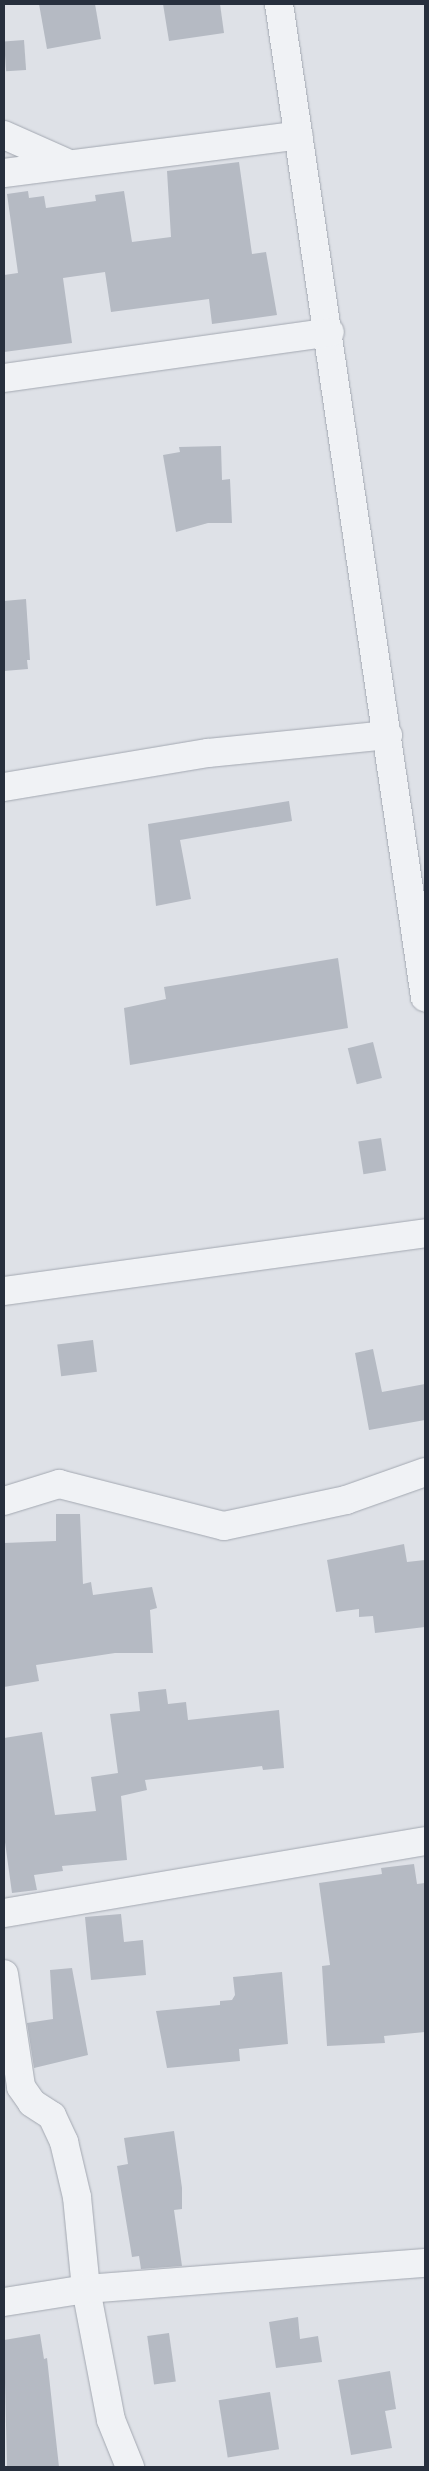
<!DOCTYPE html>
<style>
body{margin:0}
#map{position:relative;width:429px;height:2471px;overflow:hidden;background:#dee1e7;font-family:Jost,sans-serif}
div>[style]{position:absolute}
.building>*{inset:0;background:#b5bac3;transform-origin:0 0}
.roads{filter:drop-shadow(0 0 1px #a3a8b1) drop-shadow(0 0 1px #a3a8b1)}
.minor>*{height:28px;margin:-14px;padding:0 14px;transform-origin:14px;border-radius:14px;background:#f0f2f5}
span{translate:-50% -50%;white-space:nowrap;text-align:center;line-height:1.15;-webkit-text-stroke:4.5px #edf0f5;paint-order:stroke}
.frame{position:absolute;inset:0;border:5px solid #272f3d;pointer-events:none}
</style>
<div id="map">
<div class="building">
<i style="clip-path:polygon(39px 4px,95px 4px,101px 39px,47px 49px)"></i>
<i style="clip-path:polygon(163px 4px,220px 4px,224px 33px,169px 41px)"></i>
<i style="left:24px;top:40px;width:30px;height:20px;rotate:86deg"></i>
<i style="clip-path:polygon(239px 162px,252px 254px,266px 252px,277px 315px,212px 324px,209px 299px,111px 312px,105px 272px,63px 278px,72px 343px,4px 352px,4px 275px,18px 273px,7px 194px,28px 191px,29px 198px,44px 196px,46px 208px,96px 201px,95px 195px,124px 191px,132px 242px,171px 237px,167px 171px)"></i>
<i style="clip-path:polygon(221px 446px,222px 480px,230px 479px,232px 523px,208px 523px,176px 532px,163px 455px,180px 452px,179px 447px)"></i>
<i style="clip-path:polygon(26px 599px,30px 660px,27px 660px,28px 669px,4px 671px,4px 601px)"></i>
<i style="clip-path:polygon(289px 801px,292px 821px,180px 840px,191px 899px,156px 906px,148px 824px)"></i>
<i style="clip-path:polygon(338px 958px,348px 1028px,130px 1065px,124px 1008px,166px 999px,164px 987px)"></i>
<i style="left:373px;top:1042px;width:37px;height:26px;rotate:76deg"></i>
<i style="left:381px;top:1138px;width:33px;height:23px;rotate:81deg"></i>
<i style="left:93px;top:1340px;width:32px;height:36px;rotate:83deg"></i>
<i style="clip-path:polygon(373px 1349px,382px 1392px,425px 1384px,425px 1420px,369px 1430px,355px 1353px)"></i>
<i style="clip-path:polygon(56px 1514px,80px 1514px,83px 1584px,91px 1582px,93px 1595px,152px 1587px,157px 1608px,150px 1610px,153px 1653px,115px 1653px,36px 1665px,39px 1681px,4px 1687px,4px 1543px,56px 1541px)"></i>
<i style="clip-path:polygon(404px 1544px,407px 1562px,425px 1560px,425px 1627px,375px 1633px,373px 1616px,359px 1617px,359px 1609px,336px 1612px,327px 1560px)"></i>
<i style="clip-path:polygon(166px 1689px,168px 1704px,186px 1702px,188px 1720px,279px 1710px,284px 1768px,263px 1770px,262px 1766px,145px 1780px,147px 1790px,121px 1796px,127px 1860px,62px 1866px,63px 1871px,34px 1875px,37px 1890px,12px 1893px,4px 1835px,4px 1738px,42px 1732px,55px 1815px,96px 1811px,91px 1777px,118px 1773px,110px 1714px,140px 1711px,138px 1692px)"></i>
<i style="clip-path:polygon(414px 1864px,417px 1884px,425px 1883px,425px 2032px,384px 2036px,385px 2043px,327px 2046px,322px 1966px,330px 1965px,319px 1883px,382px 1874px,381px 1868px)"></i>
<i style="clip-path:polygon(121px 1914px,124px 1942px,143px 1940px,146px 1975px,91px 1980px,85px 1917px)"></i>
<i style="clip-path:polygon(72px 1968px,88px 2055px,34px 2068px,27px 2023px,53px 2019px,50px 1970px)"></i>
<i style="clip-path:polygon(282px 1972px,288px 2044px,239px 2049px,240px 2061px,167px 2068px,156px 2011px,220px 2005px,220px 2001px,232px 2000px,235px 1995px,233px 1977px)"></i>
<i style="clip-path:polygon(174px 2131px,182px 2188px,182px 2209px,174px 2210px,182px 2266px,141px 2269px,139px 2256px,132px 2257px,117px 2166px,128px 2164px,124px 2138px)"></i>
<i style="clip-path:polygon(298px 2317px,300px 2339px,318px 2336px,322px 2362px,276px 2368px,269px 2322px)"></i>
<i style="left:169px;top:2333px;width:49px;height:22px;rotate:82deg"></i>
<i style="clip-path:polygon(40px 2334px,44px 2359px,47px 2358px,59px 2467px,7px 2467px,4px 2340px)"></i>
<i style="clip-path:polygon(390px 2371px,396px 2409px,385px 2411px,392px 2448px,351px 2455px,338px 2380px)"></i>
<i style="left:270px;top:2392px;width:58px;height:52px;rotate:81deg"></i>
</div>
<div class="roads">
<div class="minor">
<i style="left:279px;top:4px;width:1004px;rotate:81.64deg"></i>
<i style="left:4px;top:135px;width:69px;rotate:24deg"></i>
<i style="left:4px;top:173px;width:297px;rotate:-7.3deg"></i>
<i style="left:4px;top:378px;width:329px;rotate:-8deg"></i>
<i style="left:4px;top:787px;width:207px;rotate:-9.5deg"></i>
<i style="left:208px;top:753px;width:181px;rotate:-5.7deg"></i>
<i style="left:4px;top:1291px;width:425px;rotate:-7.8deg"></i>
<i style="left:4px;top:1501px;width:58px;rotate:-17.2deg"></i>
<i style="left:59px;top:1484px;width:170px;rotate:14.3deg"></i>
<i style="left:224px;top:1526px;width:125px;rotate:-12deg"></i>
<i style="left:346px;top:1500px;width:84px;rotate:-19.5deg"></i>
<i style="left:4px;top:1913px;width:427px;rotate:-9.7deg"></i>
<i style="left:4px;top:1974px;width:114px;rotate:81.4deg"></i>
<i style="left:21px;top:2087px;width:19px;rotate:55deg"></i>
<i style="left:32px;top:2103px;width:24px;rotate:33deg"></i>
<i style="left:52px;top:2116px;width:29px;rotate:65deg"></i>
<i style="left:64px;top:2142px;width:57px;rotate:76.7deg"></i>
<i style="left:77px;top:2197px;width:92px;rotate:84.4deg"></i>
<i style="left:86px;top:2289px;width:133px;rotate:79.2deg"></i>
<i style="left:111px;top:2420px;width:51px;rotate:68deg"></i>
<i style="left:4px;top:2302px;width:83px;rotate:-9deg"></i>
<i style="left:86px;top:2289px;width:340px;rotate:-4.4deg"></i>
</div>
</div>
<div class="frame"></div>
</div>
